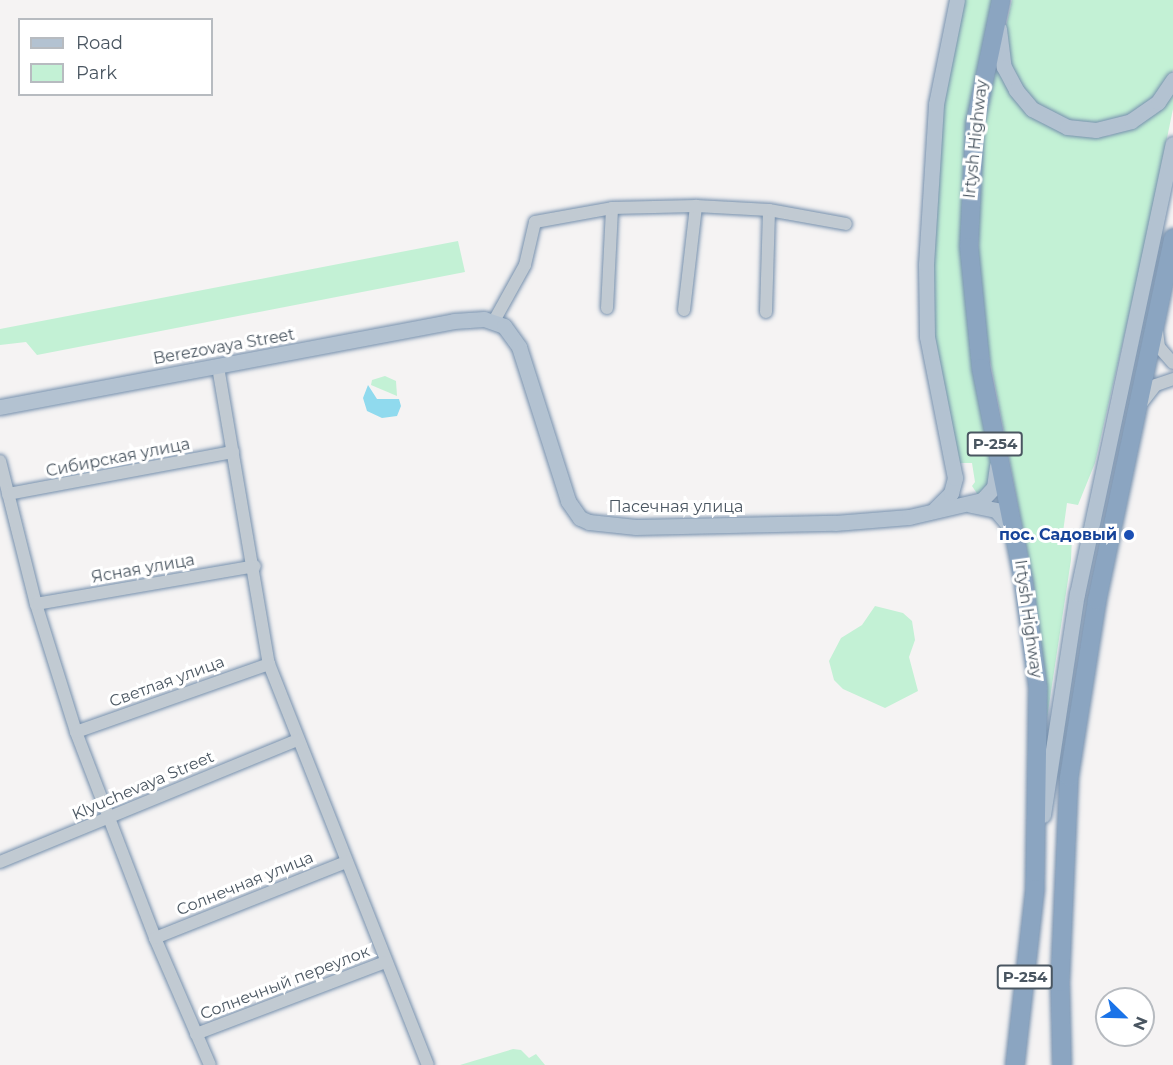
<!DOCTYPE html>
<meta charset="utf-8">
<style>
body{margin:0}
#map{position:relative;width:1173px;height:1065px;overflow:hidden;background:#f5f3f3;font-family:Montserrat,sans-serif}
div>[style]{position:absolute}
.green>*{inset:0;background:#c3f1d5}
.water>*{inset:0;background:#90daee}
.roads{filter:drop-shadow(0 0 2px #7690ad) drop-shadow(0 0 2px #7690ad)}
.minor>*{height:12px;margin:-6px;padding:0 6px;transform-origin:6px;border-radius:6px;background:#c1cad2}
.major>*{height:15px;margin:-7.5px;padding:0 7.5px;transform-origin:7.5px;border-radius:7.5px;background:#b3c2d1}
.highway>*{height:18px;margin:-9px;padding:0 9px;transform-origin:9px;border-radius:9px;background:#8ba5c1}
.dots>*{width:16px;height:16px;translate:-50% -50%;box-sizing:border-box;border:3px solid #fff;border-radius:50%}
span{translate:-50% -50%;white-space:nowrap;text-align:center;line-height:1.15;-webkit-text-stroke:6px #fff;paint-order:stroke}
.shield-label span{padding:2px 4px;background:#fff;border:2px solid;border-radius:4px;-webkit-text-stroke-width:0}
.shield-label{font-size:15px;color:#4a5661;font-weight:700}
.street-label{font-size:16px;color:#4a5661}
.transit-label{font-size:16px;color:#164399;font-weight:700}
.right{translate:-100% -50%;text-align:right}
.legend{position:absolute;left:18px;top:18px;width:195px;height:78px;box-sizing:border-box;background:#fff;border:2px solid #b7bbc0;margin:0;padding:8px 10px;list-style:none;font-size:18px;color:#4a5661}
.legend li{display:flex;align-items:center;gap:12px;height:30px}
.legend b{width:30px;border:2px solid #b7bbc0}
.north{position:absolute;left:1095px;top:987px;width:60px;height:60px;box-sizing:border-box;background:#fff;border:2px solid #b7bbc0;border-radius:50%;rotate:113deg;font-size:16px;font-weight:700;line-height:24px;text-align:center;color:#4a5661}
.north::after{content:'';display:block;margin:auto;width:21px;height:27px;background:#1a73e8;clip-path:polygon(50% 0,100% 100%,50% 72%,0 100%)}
</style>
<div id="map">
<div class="green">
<i style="clip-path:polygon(963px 0,995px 0,970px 115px,993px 477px,978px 495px,972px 486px,975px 482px,972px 463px,959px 463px,933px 335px,931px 305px,942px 116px)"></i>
<i style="clip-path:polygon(1012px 0,1173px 0,1173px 70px,1167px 82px,1144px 107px,1110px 123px,1067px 123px,1030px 101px,1012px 71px,1004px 35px)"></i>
<i style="clip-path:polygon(995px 52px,1013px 95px,1088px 136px,1109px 136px,1139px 124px,1161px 108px,1173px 92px,1173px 109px,1143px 254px,1095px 463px,1078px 505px,1067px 503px,1063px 532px,1072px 535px,1071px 560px,1047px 718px,1034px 588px,980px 308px,977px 168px)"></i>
<i style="clip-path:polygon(458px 241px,465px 272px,37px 355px,26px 342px,0 345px,0 329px)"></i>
<i style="clip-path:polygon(385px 376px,396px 381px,397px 396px,371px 385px,372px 380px)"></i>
<i style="clip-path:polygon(875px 606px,903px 613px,912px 621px,915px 640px,909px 657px,918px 691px,885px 708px,843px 689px,834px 680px,829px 661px,841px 638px,862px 625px)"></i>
<i style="clip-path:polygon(513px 1049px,521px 1050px,529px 1058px,536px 1054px,545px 1065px,460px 1065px)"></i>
</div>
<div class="water">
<i style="clip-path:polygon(368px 385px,377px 399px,399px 399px,401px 406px,397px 416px,382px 418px,367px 411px,363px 398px)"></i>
</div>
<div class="roads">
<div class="minor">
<i style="left:607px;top:308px;width:100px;rotate:-87.1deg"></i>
<i style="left:684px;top:310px;width:105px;rotate:-83.4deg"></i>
<i style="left:766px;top:312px;width:102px;rotate:-88.3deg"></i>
<i style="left:494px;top:321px;width:64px;rotate:-61deg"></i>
<i style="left:525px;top:265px;width:44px;rotate:-76.9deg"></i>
<i style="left:535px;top:222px;width:78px;rotate:-10.3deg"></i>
<i style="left:612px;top:208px;width:84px;rotate:-1.4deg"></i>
<i style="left:696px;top:206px;width:73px;rotate:3.1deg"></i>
<i style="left:769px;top:210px;width:78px;rotate:10.3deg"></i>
<i style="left:1157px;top:331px;width:16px;rotate:83deg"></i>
<i style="left:1159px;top:347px;width:21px;rotate:49deg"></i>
<i style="left:218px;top:367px;width:301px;rotate:80.3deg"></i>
<i style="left:269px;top:664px;width:431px;rotate:68.4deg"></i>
<i style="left:1141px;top:404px;width:24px;rotate:-52deg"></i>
<i style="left:1156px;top:385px;width:18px;rotate:-19deg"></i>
<i style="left:0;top:461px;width:147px;rotate:75.9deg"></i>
<i style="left:36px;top:604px;width:134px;rotate:72.6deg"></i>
<i style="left:76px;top:732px;width:221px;rotate:69deg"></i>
<i style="left:155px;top:938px;width:138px;rotate:66.6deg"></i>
<i style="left:8px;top:494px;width:229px;rotate:-10.6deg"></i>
<i style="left:36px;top:604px;width:222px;rotate:-9.8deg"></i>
<i style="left:76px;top:732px;width:205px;rotate:-19.4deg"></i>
<i style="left:0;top:862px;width:322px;rotate:-22.3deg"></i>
<i style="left:155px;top:938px;width:206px;rotate:-21.7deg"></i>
<i style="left:196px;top:1034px;width:203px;rotate:-20.8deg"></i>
</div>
<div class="major">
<i style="left:999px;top:29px;width:38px;rotate:83deg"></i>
<i style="left:1004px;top:67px;width:26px;rotate:62deg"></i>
<i style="left:1016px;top:90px;width:25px;rotate:50deg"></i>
<i style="left:1032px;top:109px;width:39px;rotate:27deg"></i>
<i style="left:1067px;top:127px;width:29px;rotate:6deg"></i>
<i style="left:1096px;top:130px;width:36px;rotate:-14deg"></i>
<i style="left:1131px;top:121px;width:33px;rotate:-35deg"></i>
<i style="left:1158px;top:102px;width:27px;rotate:-56deg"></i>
<i style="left:0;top:407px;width:462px;rotate:-10.7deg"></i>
<i style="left:454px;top:321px;width:30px;rotate:-4deg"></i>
<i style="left:484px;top:319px;width:21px;rotate:19deg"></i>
<i style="left:504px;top:326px;width:26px;rotate:54deg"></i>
<i style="left:519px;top:347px;width:162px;rotate:72.3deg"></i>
<i style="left:568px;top:501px;width:21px;rotate:55deg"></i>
<i style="left:580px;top:518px;width:10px;rotate:24deg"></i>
<i style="left:589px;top:522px;width:47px;rotate:6.1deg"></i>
<i style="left:636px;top:527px;width:199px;rotate:-1.2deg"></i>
<i style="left:835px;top:523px;width:74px;rotate:-4.6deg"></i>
<i style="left:909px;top:517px;width:75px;rotate:-13.1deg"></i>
<i style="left:982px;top:500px;width:18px;rotate:-47deg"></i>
<i style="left:994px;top:487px;width:21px;rotate:-82deg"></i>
<i style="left:971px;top:505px;width:25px;rotate:11deg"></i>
<i style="left:996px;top:510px;width:25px;rotate:50deg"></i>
<i style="left:935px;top:509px;width:23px;rotate:-45deg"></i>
<i style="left:951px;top:493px;width:16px;rotate:-75deg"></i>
<i style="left:955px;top:478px;width:144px;rotate:-101.2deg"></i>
<i style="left:927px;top:337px;width:73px;rotate:-90.8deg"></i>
<i style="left:926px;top:264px;width:160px;rotate:-86.4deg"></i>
<i style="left:936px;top:104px;width:106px;rotate:-78.6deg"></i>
<i style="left:1043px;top:815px;width:224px;rotate:-81.3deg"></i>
<i style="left:1077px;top:594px;width:460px;rotate:-78deg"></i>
</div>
<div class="highway">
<i style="left:1001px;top:0;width:126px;rotate:101.9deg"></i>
<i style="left:975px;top:123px;width:124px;rotate:92.8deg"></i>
<i style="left:969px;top:247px;width:122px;rotate:84.3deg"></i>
<i style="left:981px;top:368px;width:220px;rotate:78.7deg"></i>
<i style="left:1024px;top:584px;width:105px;rotate:82.3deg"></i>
<i style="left:1038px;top:688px;width:201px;rotate:90.9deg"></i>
<i style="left:1035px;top:889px;width:177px;rotate:96.5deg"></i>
<i style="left:1062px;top:1065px;width:83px;rotate:-91.4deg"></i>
<i style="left:1060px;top:982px;width:205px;rotate:-87.5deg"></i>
<i style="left:1069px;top:777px;width:179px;rotate:-81deg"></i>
<i style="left:1097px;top:600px;width:370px;rotate:-78.1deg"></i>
</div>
</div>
<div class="dots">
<i style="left:1129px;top:535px;background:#1a4fb4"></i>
</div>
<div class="shield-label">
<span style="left:995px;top:444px">Р-254</span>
<span style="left:1025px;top:977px">Р-254</span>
</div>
<div class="street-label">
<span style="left:976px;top:139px;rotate:-84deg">Irtysh Highway</span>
<span style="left:224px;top:347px;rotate:-10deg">Berezovaya Street</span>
<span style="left:118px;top:458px;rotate:-11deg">Сибирская улица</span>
<span style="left:676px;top:507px">Пасечная улица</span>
<span style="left:143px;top:569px;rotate:-10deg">Ясная улица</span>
<span style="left:1028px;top:619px;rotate:82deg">Irtysh Highway</span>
<span style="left:167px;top:682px;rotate:-20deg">Светлая улица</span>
<span style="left:143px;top:786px;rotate:-23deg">Klyuchevaya Street</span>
<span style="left:245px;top:884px;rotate:-22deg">Солнечная улица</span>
<span style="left:285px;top:983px;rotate:-21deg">Солнечный переулок</span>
</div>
<div class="transit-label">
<span class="right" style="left:1117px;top:535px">пос. Садовый</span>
</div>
<ul class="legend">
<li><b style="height:8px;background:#b3c2d1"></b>Road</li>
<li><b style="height:16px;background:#c3f1d5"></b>Park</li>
</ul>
<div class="north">N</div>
</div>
